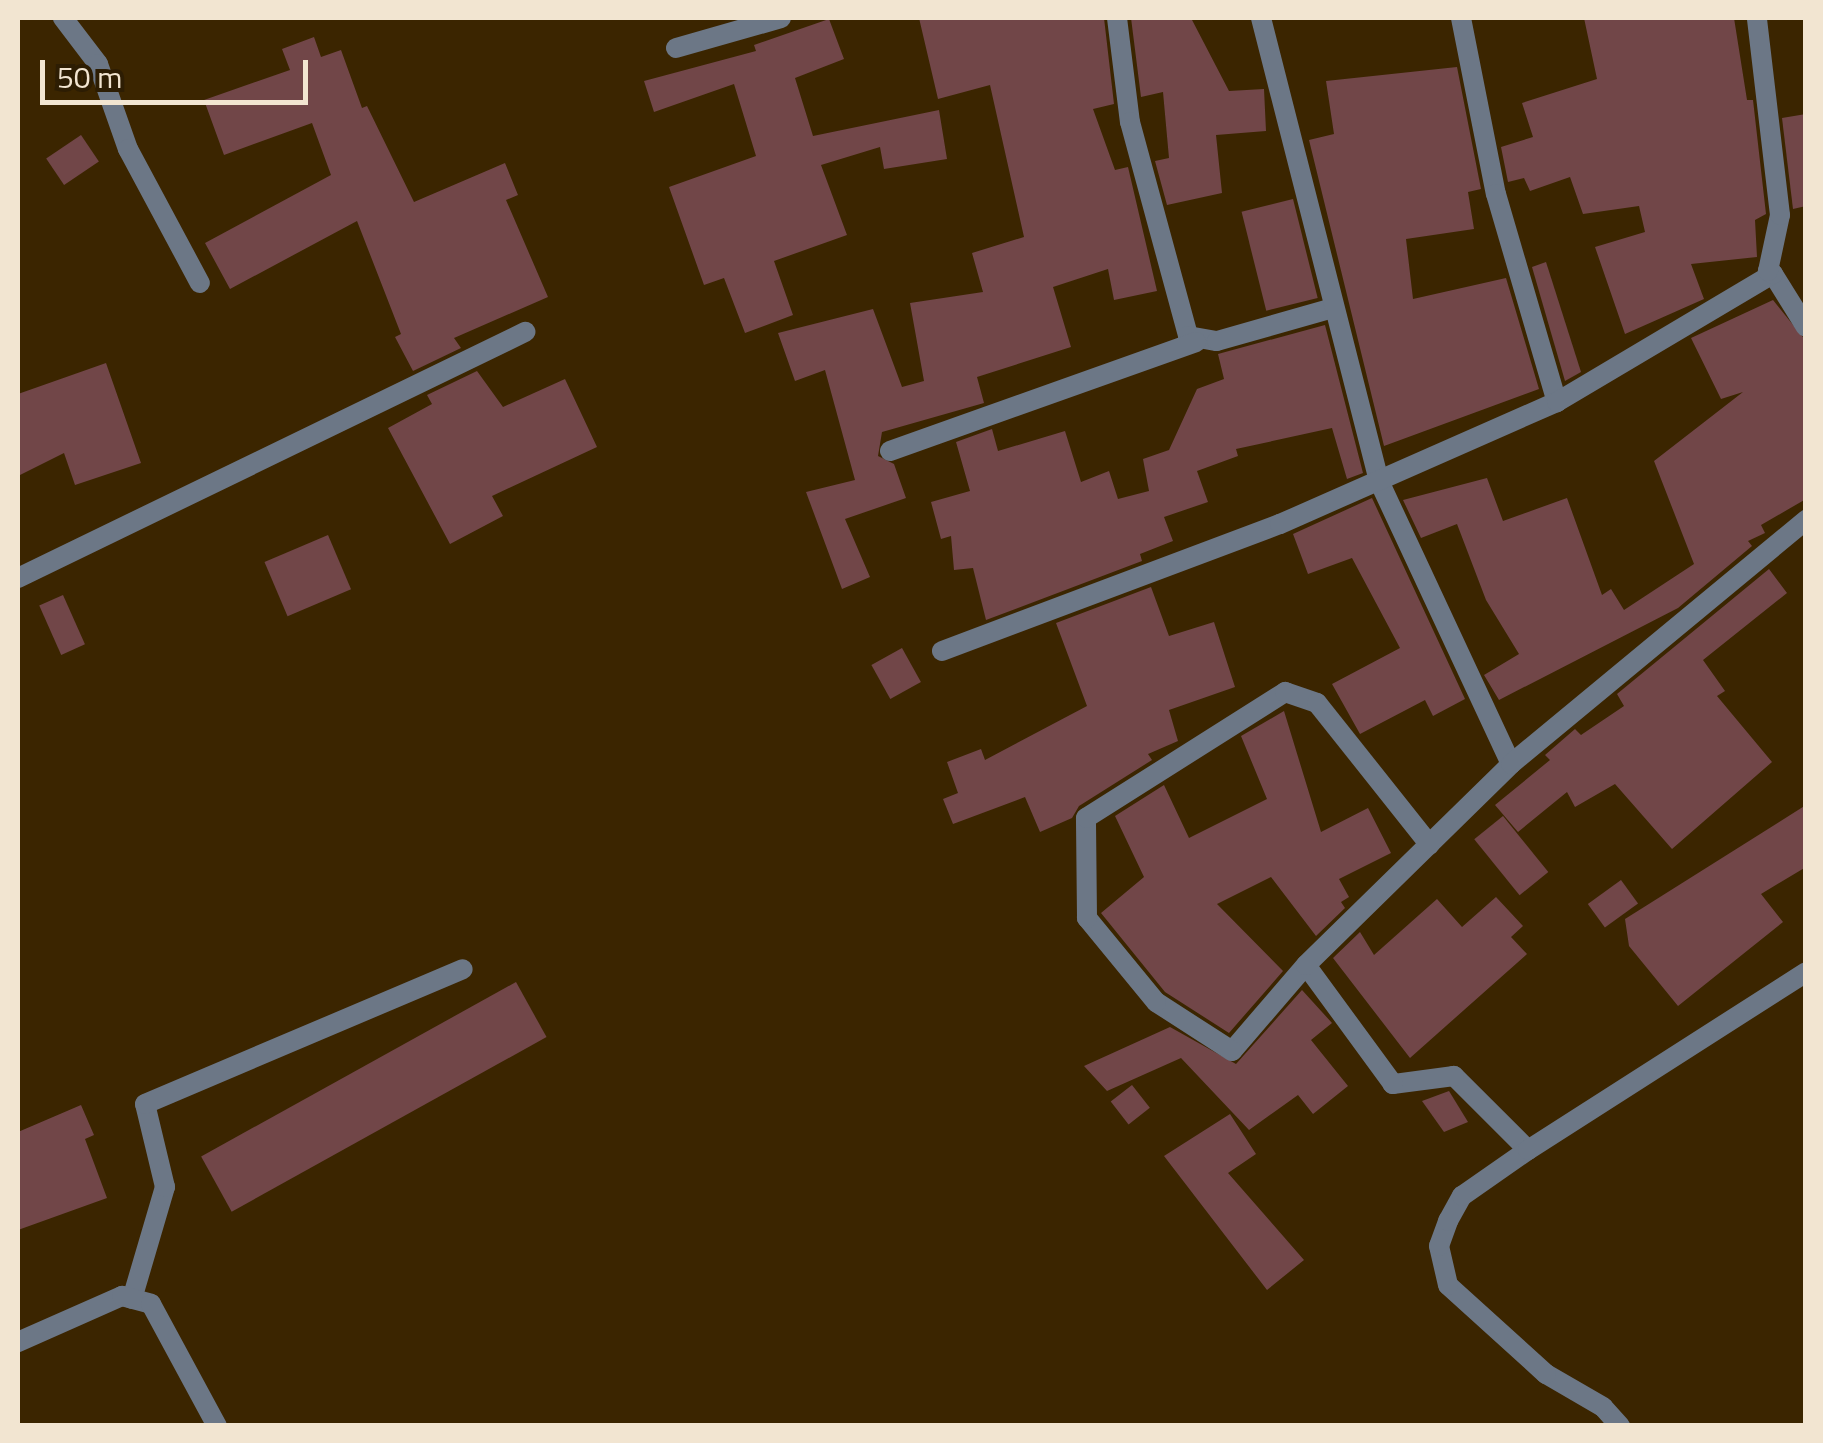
<!DOCTYPE html>
<style>
body{margin:0}
#map{position:relative;width:1823px;height:1443px;overflow:hidden;background:#3b2500;font-family:"Titillium Web",sans-serif}
div>[style]{position:absolute}
.building>*{inset:0;background:#714648;transform-origin:0 0}
.lane>*{height:20px;margin:-10px;padding:0 10px;transform-origin:10px;border-radius:10px;background:#6c7786}
.street>*{height:20px;margin:-10px;padding:0 10px;transform-origin:10px;border-radius:10px;background:#6c7786}
span{translate:-50% -50%;white-space:nowrap;text-align:center;line-height:1.15;-webkit-text-stroke:8px #2d1d03;paint-order:stroke}
.frame{position:absolute;inset:0;border:20px solid #f2e5d1;pointer-events:none}
.scale{position:absolute;left:40px;top:60px;width:268px;height:45px;box-sizing:border-box;border:5px solid #f2e5d1;border-top:0;padding-left:12px;font-size:30px;line-height:35px;white-space:nowrap;color:#f2e5d1;-webkit-text-stroke:8px #2d1d03;paint-order:stroke}
</style>
<div id="map">
<div class="building">
<i style="clip-path:polygon(919px 18px,1104px 18px,1114px 104px,1093px 109px,1115px 170px,1128px 167px,1157px 291px,1114px 300px,1108px 269px,1053px 287px,1071px 347px,977px 377px,984px 403px,882px 432px,878px 456px,894px 464px,906px 498px,845px 519px,870px 577px,842px 589px,806px 492px,855px 480px,825px 370px,795px 381px,778px 333px,873px 309px,902px 387px,924px 381px,910px 303px,983px 292px,972px 253px,1024px 237px,990px 85px,938px 99px)"></i>
<i style="clip-path:polygon(1131px 18px,1191px 18px,1229px 91px,1264px 89px,1266px 131px,1216px 135px,1222px 193px,1167px 205px,1155px 161px,1169px 158px,1163px 92px,1141px 97px)"></i>
<i style="clip-path:polygon(1584px 18px,1734px 18px,1747px 100px,1753px 100px,1766px 214px,1755px 220px,1757px 257px,1691px 264px,1704px 299px,1625px 334px,1595px 247px,1645px 232px,1639px 206px,1583px 214px,1570px 177px,1530px 191px,1524px 178px,1508px 182px,1501px 147px,1533px 137px,1522px 103px,1597px 79px)"></i>
<i style="clip-path:polygon(829px 19px,844px 59px,795px 78px,813px 136px,939px 110px,947px 159px,884px 169px,880px 147px,821px 165px,847px 235px,774px 261px,793px 315px,745px 333px,724px 278px,704px 285px,669px 187px,756px 156px,734px 84px,654px 112px,644px 81px,756px 51px,754px 45px)"></i>
<i style="clip-path:polygon(314px 37px,321px 57px,341px 50px,362px 108px,367px 106px,414px 202px,505px 163px,518px 195px,506px 200px,548px 297px,454px 338px,461px 348px,413px 371px,395px 337px,401px 334px,357px 221px,230px 289px,205px 243px,331px 175px,312px 123px,224px 155px,204px 100px,290px 70px,282px 49px)"></i>
<i style="clip-path:polygon(1457px 67px,1481px 189px,1468px 192px,1474px 229px,1406px 239px,1413px 299px,1506px 278px,1539px 389px,1384px 446px,1309px 140px,1334px 134px,1326px 81px)"></i>
<i style="clip-path:polygon(1806px 114px,1806px 206px,1793px 209px,1782px 118px)"></i>
<i style="left:81px;top:135px;width:32px;height:42px;rotate:56deg"></i>
<i style="left:1293px;top:199px;width:102px;height:53px;rotate:76deg"></i>
<i style="clip-path:polygon(1546px 262px,1581px 372px,1565px 381px,1532px 267px)"></i>
<i style="clip-path:polygon(1773px 300px,1806px 341px,1806px 499px,1761px 525px,1765px 533px,1748px 541px,1752px 546px,1678px 608px,1499px 700px,1484px 675px,1519px 654px,1486px 600px,1457px 524px,1421px 538px,1403px 500px,1487px 478px,1503px 521px,1567px 498px,1602px 595px,1611px 589px,1624px 610px,1694px 564px,1654px 461px,1743px 392px,1721px 399px,1691px 338px)"></i>
<i style="clip-path:polygon(1325px 325px,1363px 473px,1347px 479px,1332px 428px,1236px 449px,1238px 456px,1197px 471px,1208px 502px,1164px 517px,1173px 541px,1140px 554px,1142px 561px,986px 620px,973px 568px,954px 570px,951px 536px,941px 539px,931px 502px,970px 491px,956px 442px,992px 429px,998px 451px,1065px 431px,1081px 482px,1109px 471px,1118px 499px,1149px 491px,1143px 459px,1169px 450px,1197px 389px,1224px 379px,1218px 354px)"></i>
<i style="clip-path:polygon(106px 363px,141px 463px,75px 485px,64px 453px,18px 476px,18px 394px)"></i>
<i style="clip-path:polygon(477px 371px,503px 407px,565px 379px,597px 447px,492px 496px,503px 516px,450px 544px,388px 428px,432px 404px,427px 395px)"></i>
<i style="clip-path:polygon(1372px 498px,1465px 699px,1433px 716px,1425px 700px,1360px 734px,1332px 684px,1400px 648px,1352px 558px,1308px 574px,1293px 534px)"></i>
<i style="left:328px;top:535px;width:59px;height:69px;rotate:67deg"></i>
<i style="clip-path:polygon(1769px 569px,1787px 593px,1703px 660px,1725px 691px,1717px 696px,1772px 762px,1672px 849px,1615px 784px,1575px 807px,1567px 792px,1518px 832px,1495px 805px,1550px 760px,1545px 755px,1575px 729px,1581px 735px,1624px 706px,1617px 694px)"></i>
<i style="clip-path:polygon(1151px 587px,1169px 636px,1214px 622px,1235px 687px,1169px 710px,1178px 741px,1148px 754px,1152px 760px,1079px 806px,1072px 818px,1040px 832px,1025px 797px,953px 824px,943px 799px,958px 793px,947px 762px,981px 749px,985px 760px,1087px 706px,1056px 623px)"></i>
<i style="left:63px;top:595px;width:54px;height:26px;rotate:66deg"></i>
<i style="left:902px;top:648px;width:39px;height:35px;rotate:61deg"></i>
<i style="clip-path:polygon(1284px 711px,1321px 832px,1368px 808px,1391px 853px,1339px 879px,1349px 897px,1341px 902px,1345px 908px,1316px 936px,1271px 877px,1217px 904px,1283px 971px,1229px 1033px,1165px 992px,1101px 913px,1144px 877px,1115px 816px,1164px 785px,1189px 838px,1267px 799px,1241px 736px)"></i>
<i style="clip-path:polygon(1806px 805px,1806px 867px,1761px 894px,1783px 922px,1678px 1006px,1629px 946px,1625px 919px)"></i>
<i style="left:1503px;top:816px;width:72px;height:37px;rotate:51deg"></i>
<i style="left:1621px;top:880px;width:29px;height:41px;rotate:54deg"></i>
<i style="clip-path:polygon(1496px 897px,1523px 926px,1511px 937px,1527px 954px,1410px 1058px,1333px 958px,1360px 932px,1374px 955px,1437px 899px,1462px 927px)"></i>
<i style="left:516px;top:982px;width:63px;height:360px;rotate:61deg"></i>
<i style="clip-path:polygon(1302px 990px,1332px 1023px,1311px 1040px,1348px 1086px,1313px 1114px,1298px 1095px,1249px 1130px,1181px 1058px,1107px 1091px,1084px 1066px,1170px 1027px,1236px 1064px)"></i>
<i style="left:1132px;top:1085px;width:29px;height:27px;rotate:52deg"></i>
<i style="clip-path:polygon(1449px 1091px,1468px 1122px,1444px 1132px,1422px 1101px)"></i>
<i style="clip-path:polygon(81px 1105px,94px 1135px,85px 1139px,107px 1198px,18px 1230px,18px 1132px)"></i>
<i style="clip-path:polygon(1230px 1114px,1256px 1154px,1228px 1173px,1304px 1260px,1267px 1290px,1164px 1156px)"></i>
</div>
<div class="lane">
<i style="left:132px;top:1299px;width:117px;rotate:-73.6deg"></i>
<i style="left:165px;top:1187px;width:85px;rotate:-103.5deg"></i>
<i style="left:145px;top:1104px;width:345px;rotate:-23deg"></i>
</div>
<div class="street">
<i style="left:63px;top:18px;width:58px;rotate:52.7deg"></i>
<i style="left:98px;top:64px;width:90px;rotate:70.6deg"></i>
<i style="left:128px;top:149px;width:152px;rotate:61.8deg"></i>
<i style="left:1117px;top:18px;width:105px;rotate:82.9deg"></i>
<i style="left:1130px;top:122px;width:222px;rotate:74.8deg"></i>
<i style="left:1188px;top:336px;width:29px;rotate:10deg"></i>
<i style="left:1217px;top:341px;width:121px;rotate:-15.9deg"></i>
<i style="left:1261px;top:18px;width:478px;rotate:75.7deg"></i>
<i style="left:1379px;top:481px;width:312px;rotate:65deg"></i>
<i style="left:1461px;top:18px;width:179px;rotate:78.8deg"></i>
<i style="left:1496px;top:194px;width:217px;rotate:73.7deg"></i>
<i style="left:676px;top:48px;width:109px;rotate:-15.9deg"></i>
<i style="left:1773px;top:274px;width:62px;rotate:58.1deg"></i>
<i style="left:890px;top:451px;width:325px;rotate:-19.6deg"></i>
<i style="left:18px;top:578px;width:564px;rotate:-25.88deg"></i>
<i style="left:942px;top:651px;width:361px;rotate:-20.6deg"></i>
<i style="left:1280px;top:524px;width:303px;rotate:-23.8deg"></i>
<i style="left:1557px;top:402px;width:251px;rotate:-30.7deg"></i>
<i style="left:1773px;top:274px;width:6px;rotate:-149deg"></i>
<i style="left:1768px;top:271px;width:57px;rotate:-77.9deg"></i>
<i style="left:1780px;top:215px;width:198px;rotate:-96.7deg"></i>
<i style="left:1306px;top:965px;width:113px;rotate:130.7deg"></i>
<i style="left:1232px;top:1051px;width:90px;rotate:-147.2deg"></i>
<i style="left:1156px;top:1002px;width:109px;rotate:-129.4deg"></i>
<i style="left:1087px;top:918px;width:100px;rotate:-90.6deg"></i>
<i style="left:1086px;top:818px;width:236px;rotate:-32.3deg"></i>
<i style="left:1285px;top:692px;width:34px;rotate:19deg"></i>
<i style="left:1317px;top:703px;width:181px;rotate:51.5deg"></i>
<i style="left:1528px;top:1150px;width:105px;rotate:-135deg"></i>
<i style="left:1454px;top:1076px;width:62px;rotate:172.5deg"></i>
<i style="left:1393px;top:1084px;width:147px;rotate:-126.2deg"></i>
<i style="left:1306px;top:965px;width:287px;rotate:-44.4deg"></i>
<i style="left:1511px;top:764px;width:383px;rotate:-39.6deg"></i>
<i style="left:18px;top:1342px;width:114px;rotate:-23.9deg"></i>
<i style="left:122px;top:1296px;width:30px;rotate:15deg"></i>
<i style="left:151px;top:1304px;width:139px;rotate:61.6deg"></i>
<i style="left:1620px;top:1426px;width:25px;rotate:-132deg"></i>
<i style="left:1603px;top:1407px;width:66px;rotate:-149.9deg"></i>
<i style="left:1546px;top:1374px;width:132px;rotate:-137.8deg"></i>
<i style="left:1448px;top:1285px;width:40px;rotate:-103deg"></i>
<i style="left:1439px;top:1246px;width:27px;rotate:-70deg"></i>
<i style="left:1448px;top:1221px;width:29px;rotate:-61deg"></i>
<i style="left:1462px;top:1196px;width:80px;rotate:-34.9deg"></i>
<i style="left:1528px;top:1150px;width:330px;rotate:-32.6deg"></i>
</div>
<div class="frame"></div>
<div class="scale">50 m</div>
</div>
